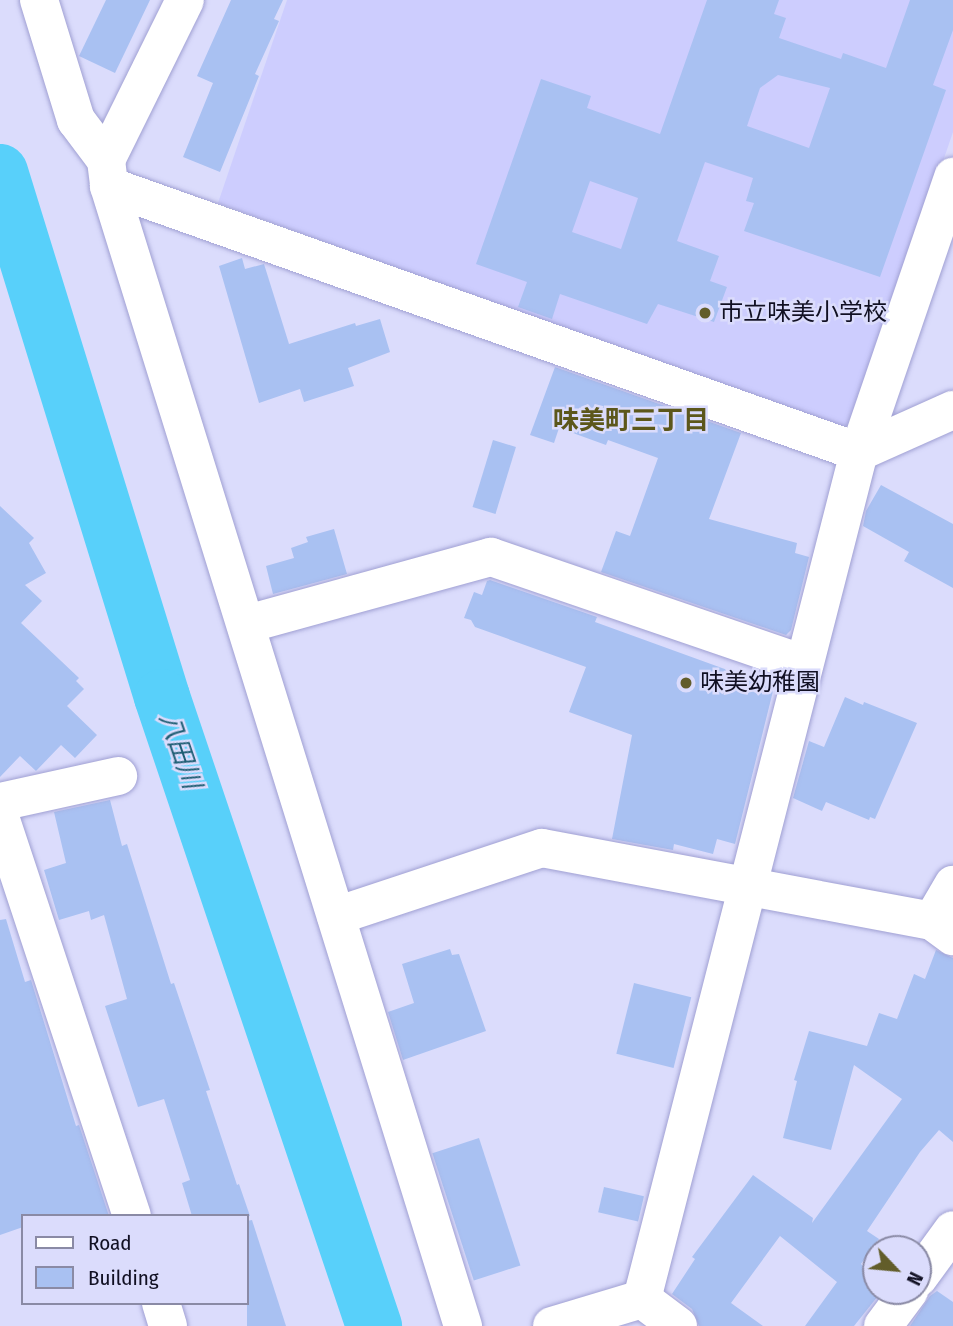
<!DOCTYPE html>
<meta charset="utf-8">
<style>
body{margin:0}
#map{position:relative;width:953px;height:1326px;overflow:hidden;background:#dbdcfc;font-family:"Fira Sans Condensed","Noto Sans JP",sans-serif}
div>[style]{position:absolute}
.built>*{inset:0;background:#cdcdfe}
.river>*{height:56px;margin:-28px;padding:0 28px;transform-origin:28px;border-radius:28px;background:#58d0fa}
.building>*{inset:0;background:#a9c1f2;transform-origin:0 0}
.roads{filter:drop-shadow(0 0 2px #a0a0d3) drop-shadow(0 0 2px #a0a0d3)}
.minor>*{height:38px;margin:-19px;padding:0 19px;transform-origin:19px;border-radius:19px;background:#fff}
.dots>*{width:19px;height:19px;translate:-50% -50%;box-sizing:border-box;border:4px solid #dbdcfc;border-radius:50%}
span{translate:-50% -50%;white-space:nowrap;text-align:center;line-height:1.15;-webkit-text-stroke:5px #dbdcfc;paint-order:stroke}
.poi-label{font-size:24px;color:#111023}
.left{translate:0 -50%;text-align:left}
.neighbourhood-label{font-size:26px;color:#5c571b;font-weight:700}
.water-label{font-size:26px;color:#1e5e74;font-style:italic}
.legend{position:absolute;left:21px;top:1214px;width:228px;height:91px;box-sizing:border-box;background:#dbdcfc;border:2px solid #8a8aa5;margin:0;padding:9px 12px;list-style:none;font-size:21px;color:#111023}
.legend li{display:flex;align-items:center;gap:14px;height:35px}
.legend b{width:35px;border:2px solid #8a8aa5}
.north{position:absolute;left:862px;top:1235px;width:70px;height:70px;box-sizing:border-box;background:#dbdcfc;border:2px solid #8a8aa5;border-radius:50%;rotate:116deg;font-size:19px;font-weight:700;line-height:28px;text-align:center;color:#111023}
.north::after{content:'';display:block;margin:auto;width:24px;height:32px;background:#625d2a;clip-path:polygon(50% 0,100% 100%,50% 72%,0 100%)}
</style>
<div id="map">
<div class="built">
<i style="clip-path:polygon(287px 0,953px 0,953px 132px,853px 423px,836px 428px,218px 203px)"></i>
</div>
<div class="river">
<i style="left:0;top:172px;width:549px;rotate:72.85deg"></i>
<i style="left:162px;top:697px;width:664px;rotate:71.37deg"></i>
</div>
<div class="building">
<i style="clip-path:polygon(106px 0,150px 0,115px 73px,79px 56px)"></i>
<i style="clip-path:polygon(231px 0,283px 0,274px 19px,279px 21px,255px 74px,259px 76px,220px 172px,183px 157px,213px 83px,197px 76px)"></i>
<i style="clip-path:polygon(evenodd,707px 0,779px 0,774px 14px,786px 18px,779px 38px,841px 59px,843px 53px,886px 68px,910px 0,953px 0,953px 30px,933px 85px,946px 90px,880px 277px,744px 231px,754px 203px,746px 201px,753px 178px,705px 162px,677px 241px,719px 256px,710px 281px,727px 287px,714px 322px,658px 304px,647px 324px,560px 294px,552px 319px,518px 307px,527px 282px,476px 264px,541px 79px,591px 96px,587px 108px,660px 134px,707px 0,778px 75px,830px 88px,809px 148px,747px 126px,760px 88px,778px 75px,707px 0,590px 181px,638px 198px,621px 249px,572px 232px,590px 181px)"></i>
<i style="clip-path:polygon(242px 258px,245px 269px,264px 264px,289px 344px,355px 323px,356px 326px,380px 319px,390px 352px,348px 368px,354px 386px,304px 402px,300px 389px,259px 403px,219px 266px)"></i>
<i style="clip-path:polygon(555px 367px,741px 433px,709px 519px,797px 543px,795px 553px,809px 557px,791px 630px,786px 635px,601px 572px,616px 531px,630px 536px,658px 458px,608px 440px,606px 445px,559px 428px,554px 443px,530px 435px)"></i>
<i style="left:493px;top:440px;width:24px;height:70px;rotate:17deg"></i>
<i style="clip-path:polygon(881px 485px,953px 524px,953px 588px,904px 561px,909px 552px,863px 526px,866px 511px)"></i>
<i style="clip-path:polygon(0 506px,34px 538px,29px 543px,46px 573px,25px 585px,42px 601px,21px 623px,79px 678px,76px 681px,84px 689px,67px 706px,97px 735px,75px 758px,61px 745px,36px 771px,20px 756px,0 777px)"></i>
<i style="clip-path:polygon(334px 529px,347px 574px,273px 594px,266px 566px,294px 558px,291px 548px,308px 542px,306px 537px)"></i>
<i style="clip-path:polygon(490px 580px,597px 617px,595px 622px,774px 687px,735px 844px,717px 839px,713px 854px,674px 844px,673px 850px,612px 839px,632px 735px,569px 712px,586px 667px,475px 627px,471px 620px,464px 618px,474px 592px,482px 595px,487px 581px)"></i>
<i style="clip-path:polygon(845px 697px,863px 705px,864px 702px,917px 723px,875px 819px,870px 817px,869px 820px,826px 802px,822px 811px,793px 798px,809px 741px,824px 747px)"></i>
<i style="clip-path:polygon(110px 800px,122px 846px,127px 844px,171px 984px,174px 983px,210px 1090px,206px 1091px,237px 1185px,239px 1184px,250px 1216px,192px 1216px,182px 1183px,190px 1180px,164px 1099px,138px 1107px,105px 1006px,127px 999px,104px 915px,91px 920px,89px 911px,59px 920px,44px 870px,66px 863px,54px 812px)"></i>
<i style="clip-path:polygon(6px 919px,25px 982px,31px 980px,76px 1126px,79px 1125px,109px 1216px,23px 1216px,23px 1227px,0 1235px,0 920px)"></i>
<i style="clip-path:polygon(450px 949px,452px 955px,459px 954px,486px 1031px,403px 1060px,388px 1012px,414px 1003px,402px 964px)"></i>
<i style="clip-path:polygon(936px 950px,953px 958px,953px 1142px,939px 1130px,920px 1152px,867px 1231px,879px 1239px,861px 1264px,876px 1279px,876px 1291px,882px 1291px,854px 1326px,805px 1326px,837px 1282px,780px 1236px,731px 1303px,763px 1326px,699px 1326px,692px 1309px,672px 1294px,695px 1259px,692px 1257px,753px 1175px,813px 1218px,812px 1223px,902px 1099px,854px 1065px,831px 1150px,783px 1138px,797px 1081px,794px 1080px,809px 1031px,867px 1046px,879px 1013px,897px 1019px,914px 974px,925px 979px)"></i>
<i style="left:634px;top:983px;width:59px;height:73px;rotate:14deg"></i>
<i style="left:479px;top:1138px;width:134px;height:49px;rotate:72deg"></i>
<i style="left:604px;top:1187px;width:41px;height:26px;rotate:13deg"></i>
<i style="clip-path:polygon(252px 1220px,286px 1326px,247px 1326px,247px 1221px)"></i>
<i style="clip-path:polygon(937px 1291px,953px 1302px,953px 1326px,910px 1326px,930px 1296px)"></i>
</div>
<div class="roads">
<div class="minor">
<i style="left:39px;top:0;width:126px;rotate:72.9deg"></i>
<i style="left:76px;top:120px;width:50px;rotate:53.1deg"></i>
<i style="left:106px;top:160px;width:26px;rotate:83deg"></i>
<i style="left:109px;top:186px;width:1194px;rotate:72.75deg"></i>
<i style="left:106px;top:160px;width:178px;rotate:-63.7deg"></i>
<i style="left:109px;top:186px;width:796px;rotate:19.53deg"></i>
<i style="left:859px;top:452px;width:103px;rotate:-24.1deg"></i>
<i style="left:247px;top:624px;width:253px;rotate:-15.4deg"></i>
<i style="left:491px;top:557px;width:330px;rotate:18.9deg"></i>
<i style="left:0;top:802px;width:121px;rotate:-12.4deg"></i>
<i style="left:0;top:817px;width:420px;rotate:71.7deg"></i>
<i style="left:336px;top:916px;width:217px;rotate:-18.3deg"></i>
<i style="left:542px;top:848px;width:397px;rotate:10.6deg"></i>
<i style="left:932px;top:921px;width:26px;rotate:36deg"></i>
<i style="left:932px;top:921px;width:42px;rotate:-59.7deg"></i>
<i style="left:918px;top:1278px;width:59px;rotate:-53.9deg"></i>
<i style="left:642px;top:1299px;width:874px;rotate:-75.63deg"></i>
<i style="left:859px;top:452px;width:291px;rotate:-71.1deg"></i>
<i style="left:642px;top:1299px;width:45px;rotate:36.9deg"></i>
<i style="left:161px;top:1303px;width:24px;rotate:73deg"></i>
<i style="left:552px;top:1326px;width:94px;rotate:-16.7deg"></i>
<i style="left:883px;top:1326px;width:44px;rotate:-53.4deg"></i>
</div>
</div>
<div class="dots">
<i style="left:705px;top:313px;background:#625d2a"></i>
<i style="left:686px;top:683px;background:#625d2a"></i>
</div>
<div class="poi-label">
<span class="left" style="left:719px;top:313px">市立味美小学校</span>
<span class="left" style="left:700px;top:683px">味美幼稚園</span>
</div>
<div class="neighbourhood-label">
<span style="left:631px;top:421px">味美町三丁目</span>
</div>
<div class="water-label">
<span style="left:180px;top:751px;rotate:71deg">八田川</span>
</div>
<ul class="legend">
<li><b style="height:9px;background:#fff"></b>Road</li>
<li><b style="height:19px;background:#a9c1f2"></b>Building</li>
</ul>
<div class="north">N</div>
</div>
